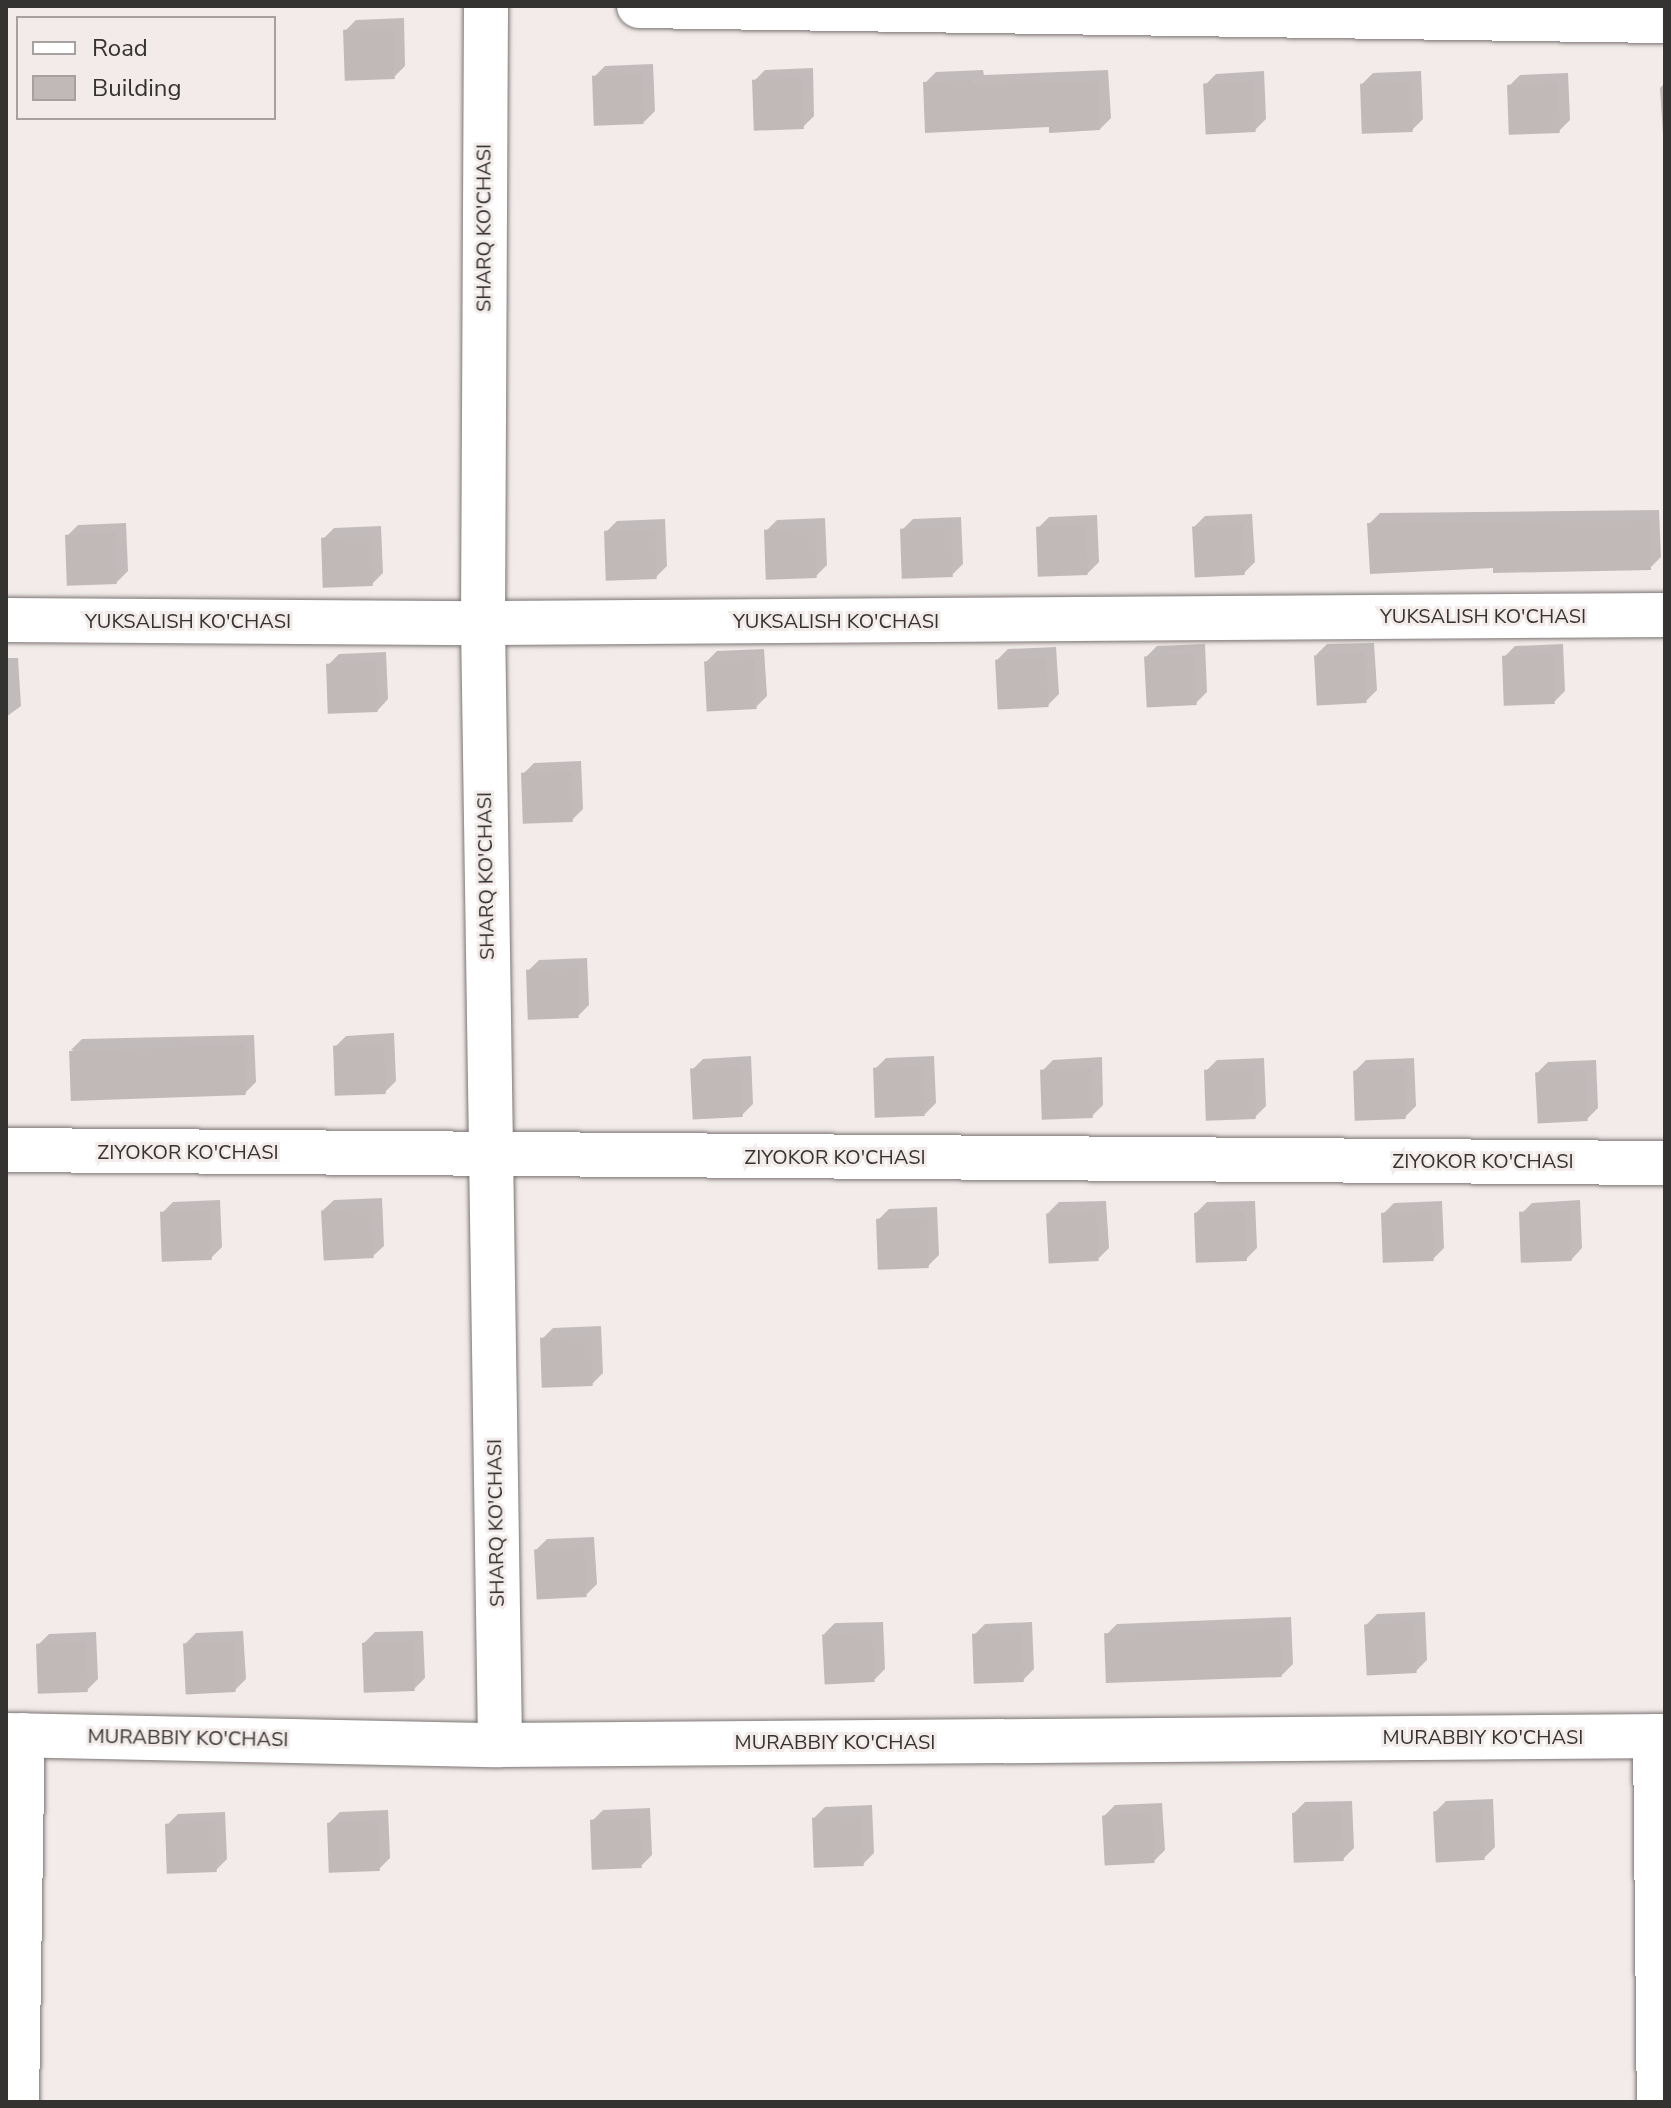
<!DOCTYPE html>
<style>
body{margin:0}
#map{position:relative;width:1671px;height:2108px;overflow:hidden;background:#f2ebea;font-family:"Nunito Sans",sans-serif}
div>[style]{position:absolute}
.shadow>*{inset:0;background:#0003}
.building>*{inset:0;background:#c0b9b8;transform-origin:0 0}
.roads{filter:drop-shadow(0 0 2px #7b7574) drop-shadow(0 0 2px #7b7574)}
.street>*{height:44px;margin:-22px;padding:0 22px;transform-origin:22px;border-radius:22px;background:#fff}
span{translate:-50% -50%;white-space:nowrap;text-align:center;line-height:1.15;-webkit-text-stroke:6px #f2ebea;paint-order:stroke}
.street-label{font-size:20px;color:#353332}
.frame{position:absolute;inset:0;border:8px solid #353332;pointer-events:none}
.legend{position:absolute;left:16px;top:16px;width:260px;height:104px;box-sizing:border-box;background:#f2ebea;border:2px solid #a6a1a0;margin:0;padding:10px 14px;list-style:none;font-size:24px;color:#353332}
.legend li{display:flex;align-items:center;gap:16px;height:40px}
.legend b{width:40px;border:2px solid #a6a1a0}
</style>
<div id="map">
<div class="shadow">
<i style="clip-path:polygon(404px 18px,405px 66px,394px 77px,345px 31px,356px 20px)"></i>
<i style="clip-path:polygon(653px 64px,655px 111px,644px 122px,594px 77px,605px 66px)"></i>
<i style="clip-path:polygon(813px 68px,814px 116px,803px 127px,754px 81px,765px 70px)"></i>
<i style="clip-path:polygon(983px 70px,984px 75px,1108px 70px,1111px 118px,1100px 129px,1051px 125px,925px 83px,936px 72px)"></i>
<i style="clip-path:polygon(1264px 71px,1266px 119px,1255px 130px,1205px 85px,1216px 74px)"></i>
<i style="clip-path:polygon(1421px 71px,1423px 119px,1412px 130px,1362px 84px,1373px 73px)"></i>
<i style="clip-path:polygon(1568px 73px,1570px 120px,1559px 131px,1509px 86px,1520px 75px)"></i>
<i style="clip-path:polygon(1665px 83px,1665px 135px,1663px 135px,1660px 88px)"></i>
<i style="clip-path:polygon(1659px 510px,1661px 557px,1650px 568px,1495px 566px,1369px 524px,1380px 513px)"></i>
<i style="clip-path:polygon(1252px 514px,1255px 562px,1244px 573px,1194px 527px,1205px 516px)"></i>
<i style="clip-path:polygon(1097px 515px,1099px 562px,1088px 573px,1038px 528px,1049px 517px)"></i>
<i style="clip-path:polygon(961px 517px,963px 564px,952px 575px,902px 530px,913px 519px)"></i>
<i style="clip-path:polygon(825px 518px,827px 565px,816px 576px,766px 531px,777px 520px)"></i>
<i style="clip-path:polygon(665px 519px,667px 566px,656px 577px,606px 532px,617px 521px)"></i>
<i style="clip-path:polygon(126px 523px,128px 571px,117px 582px,67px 536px,78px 525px)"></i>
<i style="clip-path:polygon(381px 526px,383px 573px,372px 584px,323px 539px,334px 528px)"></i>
<i style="clip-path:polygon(1374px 643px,1377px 690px,1366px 701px,1316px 655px,1327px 644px)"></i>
<i style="clip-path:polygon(1205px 644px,1207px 692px,1196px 703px,1146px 657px,1157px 646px)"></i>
<i style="clip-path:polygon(1563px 644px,1565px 691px,1554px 702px,1504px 657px,1515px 646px)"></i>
<i style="clip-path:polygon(1056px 647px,1059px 694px,1048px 705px,997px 660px,1008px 649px)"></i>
<i style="clip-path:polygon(764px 649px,767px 696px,756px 707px,706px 662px,717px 651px)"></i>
<i style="clip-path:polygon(386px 652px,388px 699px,378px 710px,328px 665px,339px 654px)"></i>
<i style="clip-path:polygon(6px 658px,18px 658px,21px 706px,6px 717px)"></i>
<i style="clip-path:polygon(581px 761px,583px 809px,572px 820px,523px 774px,534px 763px)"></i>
<i style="clip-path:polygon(587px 958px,589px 1005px,578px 1016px,528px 971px,539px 960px)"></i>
<i style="clip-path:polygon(394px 1033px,396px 1081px,385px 1092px,335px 1047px,346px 1036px)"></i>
<i style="clip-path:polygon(254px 1035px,256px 1082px,245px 1093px,71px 1050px,82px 1039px)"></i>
<i style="clip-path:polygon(751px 1056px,753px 1104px,742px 1115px,692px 1070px,703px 1059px)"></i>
<i style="clip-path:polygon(934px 1056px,936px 1103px,925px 1114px,875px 1069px,886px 1058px)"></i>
<i style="clip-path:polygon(1102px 1057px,1103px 1105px,1092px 1116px,1042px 1071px,1053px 1060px)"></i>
<i style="clip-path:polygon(1264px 1058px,1266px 1106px,1255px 1117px,1206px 1071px,1217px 1060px)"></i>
<i style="clip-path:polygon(1414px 1058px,1416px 1106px,1405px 1117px,1355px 1071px,1366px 1060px)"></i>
<i style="clip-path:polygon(1596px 1060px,1598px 1108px,1587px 1119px,1537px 1073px,1548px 1062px)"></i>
<i style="clip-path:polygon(382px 1198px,384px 1246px,373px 1256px,323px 1210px,334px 1200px)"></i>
<i style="clip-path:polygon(220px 1200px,222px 1247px,211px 1258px,162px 1213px,173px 1202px)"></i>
<i style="clip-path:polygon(1580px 1200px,1582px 1248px,1572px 1259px,1521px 1214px,1532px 1203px)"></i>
<i style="clip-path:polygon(1106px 1201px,1109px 1248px,1098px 1259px,1048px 1213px,1059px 1202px)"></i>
<i style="clip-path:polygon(1255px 1201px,1257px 1248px,1246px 1259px,1196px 1213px,1207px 1202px)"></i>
<i style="clip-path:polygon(1442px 1201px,1444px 1248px,1433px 1259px,1383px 1214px,1394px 1203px)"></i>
<i style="clip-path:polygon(937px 1207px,939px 1255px,928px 1266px,878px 1220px,889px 1209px)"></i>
<i style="clip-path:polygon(1665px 1212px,1665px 1259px,1663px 1214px)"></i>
<i style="clip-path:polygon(601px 1326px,603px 1373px,592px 1384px,542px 1339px,553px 1328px)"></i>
<i style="clip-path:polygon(594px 1537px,597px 1584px,586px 1595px,536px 1550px,547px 1539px)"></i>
<i style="clip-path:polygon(1425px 1612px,1427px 1660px,1416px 1671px,1366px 1625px,1377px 1614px)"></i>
<i style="clip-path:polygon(1291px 1617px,1293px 1664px,1282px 1675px,1106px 1635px,1117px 1624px)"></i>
<i style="clip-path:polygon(883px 1622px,885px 1669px,874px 1680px,824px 1634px,835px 1623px)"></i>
<i style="clip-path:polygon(1032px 1622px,1034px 1669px,1023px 1680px,974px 1635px,985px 1624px)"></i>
<i style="clip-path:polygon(243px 1631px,246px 1679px,235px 1690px,185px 1644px,196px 1633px)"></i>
<i style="clip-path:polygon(423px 1631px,425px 1678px,414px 1689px,364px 1643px,375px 1632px)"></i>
<i style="clip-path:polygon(96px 1632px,98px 1679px,87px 1690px,38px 1645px,49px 1634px)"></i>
<i style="clip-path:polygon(1493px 1799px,1495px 1847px,1484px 1858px,1435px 1812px,1446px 1801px)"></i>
<i style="clip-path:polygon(1352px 1801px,1354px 1848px,1343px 1859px,1294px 1813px,1305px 1802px)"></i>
<i style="clip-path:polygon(1162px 1803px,1165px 1850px,1154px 1861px,1104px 1816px,1115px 1805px)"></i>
<i style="clip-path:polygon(872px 1805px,874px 1853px,863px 1864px,814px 1818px,825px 1807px)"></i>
<i style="clip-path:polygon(650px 1808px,652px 1855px,641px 1866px,592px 1821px,603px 1810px)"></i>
<i style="clip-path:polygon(388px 1810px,390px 1858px,379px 1869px,329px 1823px,340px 1812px)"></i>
<i style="clip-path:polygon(225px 1812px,227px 1859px,216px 1870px,167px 1825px,178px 1814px)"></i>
</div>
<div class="building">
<i style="left:393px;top:28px;width:51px;height:50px;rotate:88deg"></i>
<i style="left:642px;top:74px;width:50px;height:50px;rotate:88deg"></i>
<i style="left:802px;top:78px;width:51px;height:50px;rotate:88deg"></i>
<i style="clip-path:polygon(973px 80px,973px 85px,1097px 81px,1100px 130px,1049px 133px,1049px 127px,925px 133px,923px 82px)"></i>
<i style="left:1253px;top:81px;width:51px;height:50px;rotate:87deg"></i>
<i style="left:1411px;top:82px;width:50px;height:51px;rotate:88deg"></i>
<i style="left:1558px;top:83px;width:50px;height:51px;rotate:88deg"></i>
<i style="clip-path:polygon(1649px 520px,1651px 570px,1493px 573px,1493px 568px,1370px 574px,1367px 523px)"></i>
<i style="left:1242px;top:524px;width:51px;height:50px;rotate:87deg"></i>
<i style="left:1086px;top:525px;width:50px;height:50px;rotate:88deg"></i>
<i style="left:951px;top:527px;width:50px;height:51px;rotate:88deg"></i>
<i style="left:815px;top:528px;width:50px;height:51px;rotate:88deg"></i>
<i style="left:655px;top:529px;width:50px;height:51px;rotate:88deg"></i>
<i style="left:115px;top:533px;width:51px;height:50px;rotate:88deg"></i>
<i style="left:371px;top:536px;width:50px;height:50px;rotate:88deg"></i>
<i style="left:1364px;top:653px;width:50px;height:50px;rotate:87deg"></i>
<i style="left:1194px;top:654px;width:51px;height:50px;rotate:87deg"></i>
<i style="left:1553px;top:654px;width:50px;height:51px;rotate:88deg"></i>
<i style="left:1046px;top:657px;width:50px;height:51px;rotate:87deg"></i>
<i style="left:754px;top:659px;width:50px;height:50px;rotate:87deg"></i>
<i style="left:376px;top:662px;width:50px;height:50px;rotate:88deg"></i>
<i style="left:571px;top:771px;width:51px;height:50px;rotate:88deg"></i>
<i style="left:577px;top:968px;width:50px;height:51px;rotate:88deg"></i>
<i style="left:384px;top:1044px;width:50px;height:51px;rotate:88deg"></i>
<i style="left:244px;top:1045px;width:50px;height:175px;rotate:88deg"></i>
<i style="left:740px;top:1066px;width:51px;height:50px;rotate:87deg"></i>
<i style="left:923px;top:1066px;width:50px;height:50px;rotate:88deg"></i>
<i style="left:1091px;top:1068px;width:50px;height:51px;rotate:88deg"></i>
<i style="left:1254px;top:1068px;width:51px;height:50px;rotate:88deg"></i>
<i style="left:1404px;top:1069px;width:50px;height:51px;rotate:88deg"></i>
<i style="left:1585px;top:1070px;width:51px;height:50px;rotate:87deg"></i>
<i style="left:371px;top:1208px;width:50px;height:50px;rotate:87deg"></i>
<i style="left:210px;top:1210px;width:50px;height:50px;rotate:88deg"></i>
<i style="left:1570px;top:1210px;width:51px;height:51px;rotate:88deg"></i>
<i style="left:1096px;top:1211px;width:50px;height:50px;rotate:87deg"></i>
<i style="left:1245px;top:1211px;width:50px;height:51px;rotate:88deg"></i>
<i style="left:1432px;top:1211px;width:50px;height:51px;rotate:88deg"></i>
<i style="left:927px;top:1217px;width:51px;height:51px;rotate:88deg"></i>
<i style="left:591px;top:1336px;width:50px;height:51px;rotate:88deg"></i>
<i style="left:584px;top:1547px;width:50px;height:50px;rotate:87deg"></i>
<i style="left:1414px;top:1622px;width:51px;height:50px;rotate:87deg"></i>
<i style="left:1280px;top:1627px;width:50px;height:176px;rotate:88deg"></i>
<i style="left:872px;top:1632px;width:50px;height:50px;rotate:87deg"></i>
<i style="left:1022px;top:1632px;width:50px;height:50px;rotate:88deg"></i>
<i style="left:233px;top:1641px;width:51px;height:50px;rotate:87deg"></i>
<i style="left:413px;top:1641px;width:50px;height:51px;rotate:88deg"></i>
<i style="left:86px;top:1642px;width:50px;height:50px;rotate:88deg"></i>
<i style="left:1482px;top:1809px;width:51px;height:49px;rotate:87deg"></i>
<i style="left:1342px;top:1811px;width:50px;height:50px;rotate:88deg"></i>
<i style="left:1152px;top:1813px;width:50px;height:50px;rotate:87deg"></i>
<i style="left:862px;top:1816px;width:50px;height:50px;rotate:88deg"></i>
<i style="left:640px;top:1818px;width:50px;height:50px;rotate:88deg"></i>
<i style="left:378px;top:1821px;width:50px;height:51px;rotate:88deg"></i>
<i style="left:215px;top:1822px;width:50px;height:50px;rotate:88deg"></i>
</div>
<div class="roads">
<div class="street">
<i style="left:486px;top:6px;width:617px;rotate:90.28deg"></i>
<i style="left:483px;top:623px;width:1122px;rotate:89.13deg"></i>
<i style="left:639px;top:6px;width:1026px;rotate:0.84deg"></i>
<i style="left:6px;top:620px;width:477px;rotate:0.4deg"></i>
<i style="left:483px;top:623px;width:1182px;rotate:-0.39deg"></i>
<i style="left:6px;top:1150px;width:1659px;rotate:0.45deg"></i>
<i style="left:6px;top:1735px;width:494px;rotate:1.2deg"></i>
<i style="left:500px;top:1745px;width:1165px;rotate:-0.44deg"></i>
<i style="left:1655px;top:1736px;width:366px;rotate:89.4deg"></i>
<i style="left:17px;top:2102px;width:367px;rotate:-89.1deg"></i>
</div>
</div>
<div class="street-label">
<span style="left:484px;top:228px;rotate:-90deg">SHARQ KO'CHASI</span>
<span style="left:1483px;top:616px">YUKSALISH KO'CHASI</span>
<span style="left:188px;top:621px">YUKSALISH KO'CHASI</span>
<span style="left:836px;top:621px">YUKSALISH KO'CHASI</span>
<span style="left:486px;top:876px;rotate:-91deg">SHARQ KO'CHASI</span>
<span style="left:188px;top:1152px">ZIYOKOR KO'CHASI</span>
<span style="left:835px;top:1157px">ZIYOKOR KO'CHASI</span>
<span style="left:1483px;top:1161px">ZIYOKOR KO'CHASI</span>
<span style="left:496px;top:1523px;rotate:-91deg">SHARQ KO'CHASI</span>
<span style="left:1483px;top:1737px">MURABBIY KO'CHASI</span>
<span style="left:188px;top:1738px;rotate:1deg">MURABBIY KO'CHASI</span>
<span style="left:835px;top:1742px">MURABBIY KO'CHASI</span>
</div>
<div class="frame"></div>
<ul class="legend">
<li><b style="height:10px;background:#fff"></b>Road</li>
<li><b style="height:22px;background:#c0b9b8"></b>Building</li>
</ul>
</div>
